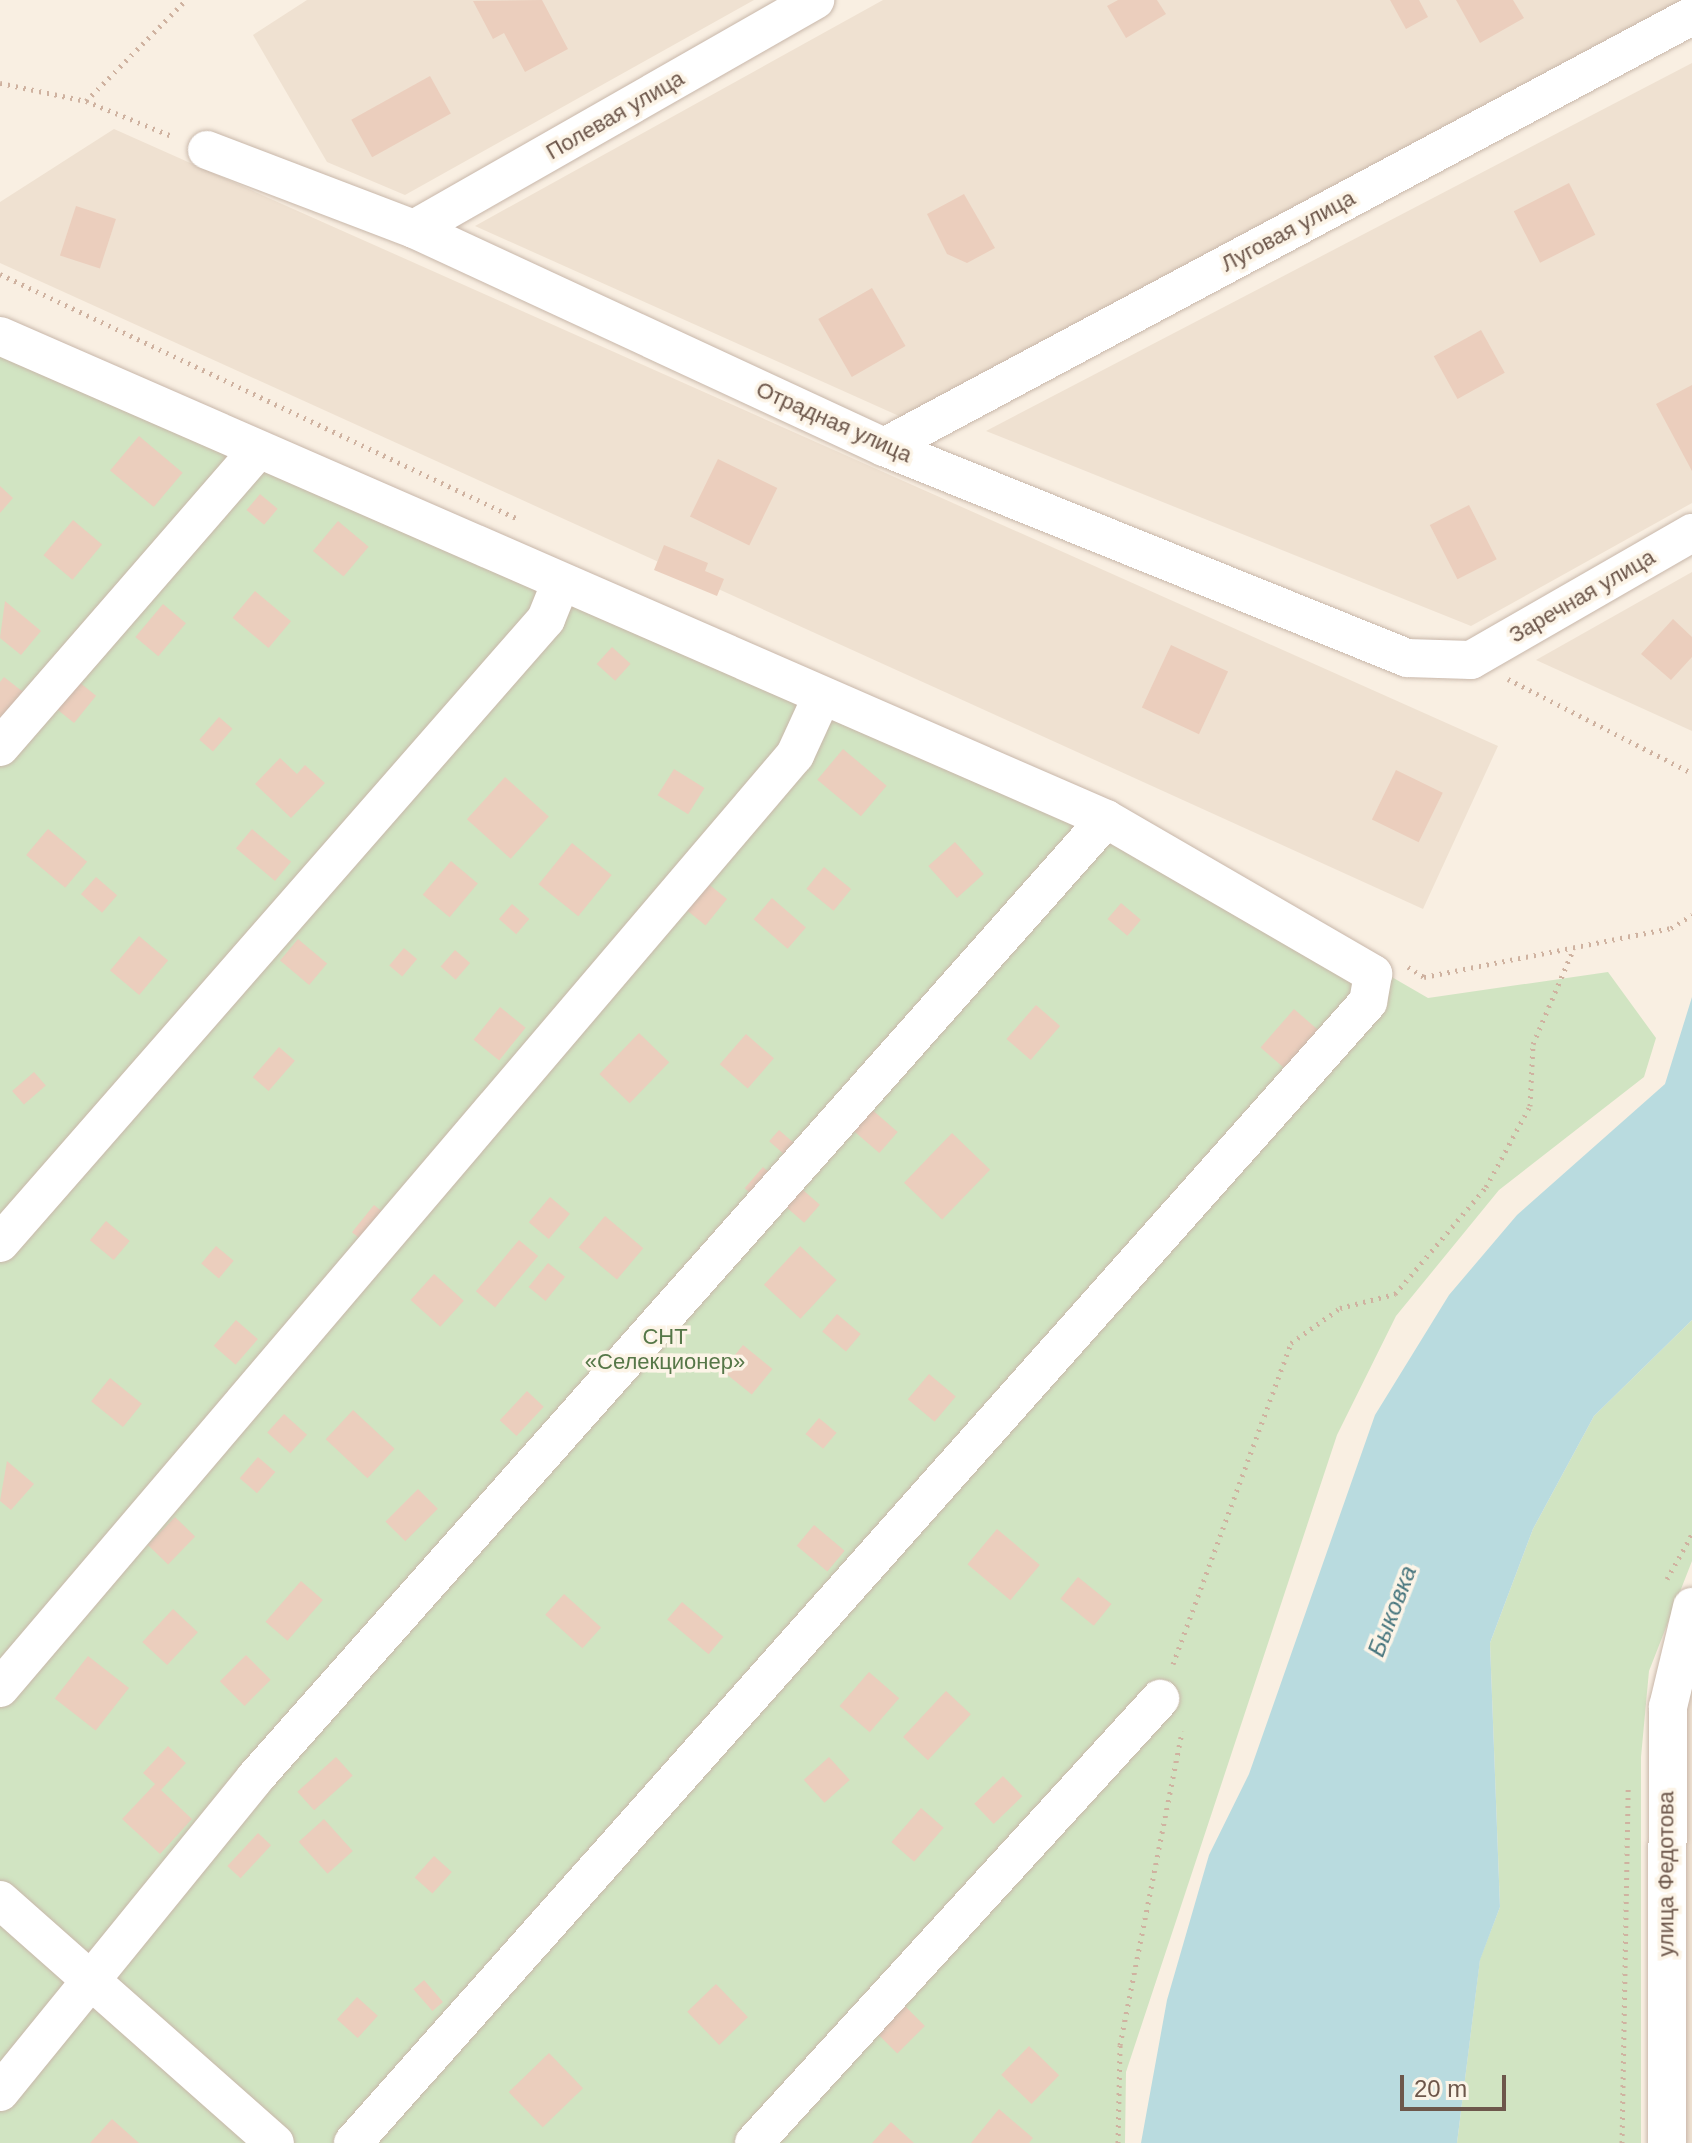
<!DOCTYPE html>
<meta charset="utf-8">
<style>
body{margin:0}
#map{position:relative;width:1692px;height:2143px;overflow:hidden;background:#f9efe2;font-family:Helvetica,sans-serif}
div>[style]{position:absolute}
.residential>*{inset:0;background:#efe1d1}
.green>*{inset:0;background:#d1e4c2}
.water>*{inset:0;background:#b9dbdf}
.building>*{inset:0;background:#ebcebd;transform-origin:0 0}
.path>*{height:5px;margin-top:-2.5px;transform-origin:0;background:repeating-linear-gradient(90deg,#cfb2a0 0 2px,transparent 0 8px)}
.roads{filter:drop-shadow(0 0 2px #c8b7aa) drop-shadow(0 0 2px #c8b7aa)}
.minor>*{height:38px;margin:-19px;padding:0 19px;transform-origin:19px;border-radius:19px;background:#fff}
span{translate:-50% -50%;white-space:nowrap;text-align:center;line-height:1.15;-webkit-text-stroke:7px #fcf4e7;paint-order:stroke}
.street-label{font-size:22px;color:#6d574b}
.park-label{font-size:22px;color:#567748}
.water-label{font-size:24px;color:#48767e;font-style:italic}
.scale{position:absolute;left:1400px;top:2075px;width:106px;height:36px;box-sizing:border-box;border:4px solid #6d574b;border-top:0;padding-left:10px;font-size:24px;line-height:28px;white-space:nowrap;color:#6d574b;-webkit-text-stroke:6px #fcf4e7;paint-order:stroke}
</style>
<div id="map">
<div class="residential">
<i style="clip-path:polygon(307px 0,754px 0,405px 195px,327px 162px,253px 35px)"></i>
<i style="clip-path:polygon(883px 0,1692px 0,908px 420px,475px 226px)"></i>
<i style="clip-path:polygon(1692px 63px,1692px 503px,1471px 626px,986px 431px)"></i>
<i style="clip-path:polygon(114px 129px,1498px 746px,1423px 909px,0 263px,0 202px)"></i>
<i style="clip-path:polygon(1692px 572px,1692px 731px,1536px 660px)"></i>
<i style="clip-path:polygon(1692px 1637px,1692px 2143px,1675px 2143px,1674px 1797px)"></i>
</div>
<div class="green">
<i style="clip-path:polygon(0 334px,1124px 822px,1428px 998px,1608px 972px,1656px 1038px,1644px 1077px,1499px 1190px,1396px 1316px,1337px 1435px,1126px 2072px,1125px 2143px,0 2143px)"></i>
<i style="clip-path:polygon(1692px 1320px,1692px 1561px,1649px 1671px,1641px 1757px,1641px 2143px,1457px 2143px,1480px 1959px,1500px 1907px,1490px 1643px,1533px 1529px,1594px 1416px)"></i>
</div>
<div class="water">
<i style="clip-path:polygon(1692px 997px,1692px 1320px,1594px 1416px,1533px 1529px,1490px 1643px,1500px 1907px,1480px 1960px,1457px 2143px,1141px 2143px,1167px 2000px,1209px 1855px,1249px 1774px,1375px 1415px,1449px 1295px,1517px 1215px,1665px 1084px)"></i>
</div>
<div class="building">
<i style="clip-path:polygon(542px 0,568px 49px,525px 72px,504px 33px,493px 39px,473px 1px)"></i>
<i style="clip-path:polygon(1118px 0,1157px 0,1166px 14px,1126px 38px,1107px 6px)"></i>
<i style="clip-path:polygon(1390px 0,1419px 0,1428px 17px,1406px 29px)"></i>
<i style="clip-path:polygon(1456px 0,1513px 0,1524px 18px,1480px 43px)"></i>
<i style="left:430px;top:76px;width:43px;height:90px;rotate:61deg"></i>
<i style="left:1569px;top:183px;width:58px;height:62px;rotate:63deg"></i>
<i style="clip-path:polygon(964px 194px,995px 248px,967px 263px,947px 254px,927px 214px)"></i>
<i style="left:76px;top:206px;width:42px;height:52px;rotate:18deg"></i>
<i style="left:872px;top:288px;width:67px;height:62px;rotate:60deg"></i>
<i style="left:1481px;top:330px;width:49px;height:54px;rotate:61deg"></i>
<i style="clip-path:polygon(1692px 385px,1692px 471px,1656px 404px)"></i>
<i style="left:139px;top:436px;width:57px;height:45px;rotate:40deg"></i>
<i style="left:718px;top:459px;width:66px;height:64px;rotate:26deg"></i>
<i style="clip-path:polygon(0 486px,13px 498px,0 513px)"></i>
<i style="left:260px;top:494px;width:23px;height:21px;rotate:40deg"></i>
<i style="left:1469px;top:505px;width:61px;height:44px;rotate:63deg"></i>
<i style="left:73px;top:520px;width:38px;height:46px;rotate:40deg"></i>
<i style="left:338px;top:521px;width:40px;height:39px;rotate:40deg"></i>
<i style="clip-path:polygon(664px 545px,708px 563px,705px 571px,724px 579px,717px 596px,654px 570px)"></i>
<i style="left:255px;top:591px;width:47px;height:35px;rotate:40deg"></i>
<i style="clip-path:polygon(5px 601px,41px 631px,21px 655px,0 638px)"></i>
<i style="left:163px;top:604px;width:30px;height:43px;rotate:40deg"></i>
<i style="clip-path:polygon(1673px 619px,1692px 637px,1692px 657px,1671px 680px,1641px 654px)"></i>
<i style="left:1171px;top:645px;width:63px;height:69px;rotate:25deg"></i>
<i style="left:612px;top:647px;width:25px;height:23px;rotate:42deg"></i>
<i style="clip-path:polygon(4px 677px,27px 695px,0 723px,0 682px)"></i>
<i style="left:79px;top:682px;width:22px;height:35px;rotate:39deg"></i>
<i style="left:219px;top:717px;width:18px;height:30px;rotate:41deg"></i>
<i style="left:843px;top:749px;width:57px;height:40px;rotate:40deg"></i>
<i style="clip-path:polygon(280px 758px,297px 774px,305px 765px,325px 783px,291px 818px,255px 784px)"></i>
<i style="left:674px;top:769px;width:36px;height:31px;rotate:32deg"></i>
<i style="left:1396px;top:770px;width:52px;height:55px;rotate:26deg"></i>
<i style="left:505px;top:777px;width:59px;height:57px;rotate:42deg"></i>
<i style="left:48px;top:829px;width:51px;height:34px;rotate:40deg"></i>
<i style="left:252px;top:829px;width:51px;height:25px;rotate:40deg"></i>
<i style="left:955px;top:842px;width:43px;height:36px;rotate:48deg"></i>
<i style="left:572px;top:843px;width:51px;height:53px;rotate:39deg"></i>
<i style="left:451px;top:861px;width:35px;height:44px;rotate:40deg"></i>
<i style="left:824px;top:867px;width:35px;height:28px;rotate:39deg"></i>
<i style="left:96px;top:877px;width:28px;height:23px;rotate:41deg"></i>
<i style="left:706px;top:882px;width:27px;height:34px;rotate:39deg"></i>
<i style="left:772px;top:898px;width:45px;height:28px;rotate:41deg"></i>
<i style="left:1121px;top:903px;width:26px;height:21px;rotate:40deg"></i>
<i style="left:512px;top:904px;width:23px;height:20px;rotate:41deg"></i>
<i style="left:139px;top:936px;width:38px;height:45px;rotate:40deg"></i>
<i style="left:298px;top:939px;width:38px;height:28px;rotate:40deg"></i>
<i style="left:404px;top:948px;width:17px;height:23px;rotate:40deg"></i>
<i style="left:455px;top:950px;width:20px;height:22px;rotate:41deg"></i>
<i style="left:1036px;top:1005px;width:32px;height:45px;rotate:41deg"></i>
<i style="left:500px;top:1007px;width:33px;height:42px;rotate:39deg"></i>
<i style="left:1294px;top:1009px;width:40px;height:51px;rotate:41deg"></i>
<i style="left:639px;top:1033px;width:42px;height:57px;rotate:44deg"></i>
<i style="left:746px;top:1034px;width:37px;height:40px;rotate:41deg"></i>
<i style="left:279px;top:1047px;width:21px;height:40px;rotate:41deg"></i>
<i style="left:34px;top:1072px;width:18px;height:29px;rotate:49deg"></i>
<i style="left:869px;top:1107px;width:38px;height:28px;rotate:41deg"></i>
<i style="left:779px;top:1130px;width:32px;height:15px;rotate:41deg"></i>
<i style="left:952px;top:1133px;width:53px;height:69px;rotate:44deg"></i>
<i style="left:763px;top:1167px;width:18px;height:28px;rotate:41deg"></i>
<i style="left:795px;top:1183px;width:33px;height:24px;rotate:41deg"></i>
<i style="left:550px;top:1197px;width:26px;height:33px;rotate:40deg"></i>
<i style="left:374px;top:1205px;width:22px;height:35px;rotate:39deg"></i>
<i style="left:605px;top:1216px;width:50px;height:41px;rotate:40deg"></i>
<i style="left:106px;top:1221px;width:31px;height:25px;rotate:40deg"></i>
<i style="left:519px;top:1240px;width:25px;height:67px;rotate:40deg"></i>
<i style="left:216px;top:1246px;width:23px;height:23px;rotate:40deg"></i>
<i style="left:800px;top:1246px;width:50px;height:53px;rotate:43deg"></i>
<i style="left:548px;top:1263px;width:22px;height:31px;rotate:39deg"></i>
<i style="left:434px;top:1274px;width:40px;height:35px;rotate:42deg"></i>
<i style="left:837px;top:1314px;width:31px;height:23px;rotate:40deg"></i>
<i style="left:236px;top:1320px;width:29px;height:34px;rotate:41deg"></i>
<i style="left:743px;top:1345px;width:38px;height:33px;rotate:39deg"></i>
<i style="left:929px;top:1374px;width:35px;height:33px;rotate:40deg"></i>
<i style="left:110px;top:1378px;width:41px;height:30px;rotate:39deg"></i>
<i style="left:527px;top:1391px;width:23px;height:40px;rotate:43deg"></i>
<i style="left:353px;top:1410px;width:57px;height:40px;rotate:43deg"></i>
<i style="left:284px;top:1414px;width:31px;height:25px;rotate:42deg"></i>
<i style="left:819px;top:1418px;width:23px;height:21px;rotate:40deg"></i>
<i style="left:258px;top:1457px;width:23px;height:28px;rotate:41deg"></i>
<i style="clip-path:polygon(7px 1461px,34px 1484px,11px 1510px,0 1501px)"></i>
<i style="left:418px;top:1489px;width:28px;height:46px;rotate:45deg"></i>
<i style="left:175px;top:1517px;width:28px;height:39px;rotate:44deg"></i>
<i style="left:814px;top:1525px;width:40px;height:27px;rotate:40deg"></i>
<i style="left:997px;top:1529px;width:56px;height:46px;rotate:40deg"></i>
<i style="left:1078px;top:1577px;width:43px;height:28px;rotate:39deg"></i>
<i style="left:301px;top:1581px;width:29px;height:54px;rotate:41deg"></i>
<i style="left:564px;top:1594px;width:50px;height:28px;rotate:42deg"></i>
<i style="left:682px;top:1602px;width:54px;height:23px;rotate:40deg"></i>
<i style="left:173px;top:1609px;width:34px;height:45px;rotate:43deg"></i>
<i style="left:246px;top:1655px;width:35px;height:37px;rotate:45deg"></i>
<i style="left:88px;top:1656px;width:52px;height:54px;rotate:38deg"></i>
<i style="left:869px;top:1672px;width:40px;height:45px;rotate:41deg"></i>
<i style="left:946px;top:1691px;width:34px;height:63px;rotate:43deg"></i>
<i style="clip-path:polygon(168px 1746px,186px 1763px,161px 1790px,192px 1819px,160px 1854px,122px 1819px,155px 1784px,143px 1773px)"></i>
<i style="left:336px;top:1757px;width:25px;height:52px;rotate:48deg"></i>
<i style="left:829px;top:1757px;width:31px;height:34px;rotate:48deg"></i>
<i style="left:1003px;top:1776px;width:28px;height:40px;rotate:46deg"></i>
<i style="left:921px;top:1808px;width:30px;height:45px;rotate:41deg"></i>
<i style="left:324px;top:1819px;width:43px;height:34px;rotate:48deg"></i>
<i style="left:258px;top:1833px;width:18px;height:45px;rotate:43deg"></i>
<i style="left:434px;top:1856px;width:24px;height:29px;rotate:42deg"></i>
<i style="left:424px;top:1980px;width:29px;height:14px;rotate:49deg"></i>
<i style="left:716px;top:1984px;width:46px;height:40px;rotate:46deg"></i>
<i style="left:357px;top:1997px;width:28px;height:30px;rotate:42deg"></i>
<i style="left:903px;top:2004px;width:31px;height:39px;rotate:45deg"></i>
<i style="left:1029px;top:2046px;width:42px;height:40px;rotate:44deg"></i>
<i style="left:549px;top:2053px;width:49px;height:56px;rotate:46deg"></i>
<i style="clip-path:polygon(999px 2109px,1033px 2138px,1029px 2143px,971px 2143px)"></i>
<i style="clip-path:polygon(112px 2119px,139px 2143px,90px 2143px)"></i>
<i style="clip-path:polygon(891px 2122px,914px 2143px,872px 2143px)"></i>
</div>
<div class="path">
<i style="left:0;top:83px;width:88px;rotate:11.8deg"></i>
<i style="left:86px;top:101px;width:95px;rotate:22.2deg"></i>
<i style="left:86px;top:101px;width:142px;rotate:-45.3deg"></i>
<i style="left:0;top:274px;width:571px;rotate:25.31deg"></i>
<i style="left:1508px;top:679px;width:207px;rotate:27.1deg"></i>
<i style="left:1408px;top:967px;width:19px;rotate:32deg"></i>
<i style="left:1424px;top:977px;width:252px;rotate:-11.2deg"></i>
<i style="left:1671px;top:928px;width:25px;rotate:-32deg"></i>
<i style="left:1667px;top:1579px;width:51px;rotate:-60.9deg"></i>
<i style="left:1173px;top:1664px;width:342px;rotate:-69.8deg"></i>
<i style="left:1291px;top:1343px;width:60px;rotate:-35.5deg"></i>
<i style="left:1340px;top:1308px;width:57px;rotate:-14.3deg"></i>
<i style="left:1395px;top:1294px;width:140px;rotate:-49.6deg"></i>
<i style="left:1486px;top:1187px;width:92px;rotate:-61.5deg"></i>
<i style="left:1530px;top:1106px;width:62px;rotate:-87.2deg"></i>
<i style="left:1533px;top:1044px;width:104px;rotate:-66.9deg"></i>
<i style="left:1118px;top:2143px;width:98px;rotate:-88.8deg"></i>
<i style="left:1120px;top:2045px;width:320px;rotate:-78.8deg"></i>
<i style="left:1622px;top:2143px;width:359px;rotate:-89deg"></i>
</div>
<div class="roads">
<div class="minor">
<i style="left:207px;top:150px;width:222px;rotate:20.9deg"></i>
<i style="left:414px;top:229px;width:518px;rotate:24.88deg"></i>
<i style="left:884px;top:447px;width:564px;rotate:21.97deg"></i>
<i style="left:1407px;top:658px;width:64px;rotate:1.8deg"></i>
<i style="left:1471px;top:660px;width:255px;rotate:-29.9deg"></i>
<i style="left:414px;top:229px;width:462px;rotate:-29.7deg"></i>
<i style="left:0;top:336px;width:1207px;rotate:23.59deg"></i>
<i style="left:1106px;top:819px;width:309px;rotate:30.1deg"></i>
<i style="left:1373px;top:974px;width:28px;rotate:100deg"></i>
<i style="left:1368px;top:1002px;width:1527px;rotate:131.66deg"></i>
<i style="left:884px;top:447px;width:916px;rotate:-28.08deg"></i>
<i style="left:0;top:747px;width:392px;rotate:-49deg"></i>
<i style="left:0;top:1243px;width:829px;rotate:-48.81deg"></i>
<i style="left:546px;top:619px;width:37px;rotate:-68deg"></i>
<i style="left:0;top:1688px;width:1226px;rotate:-49.57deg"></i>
<i style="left:795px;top:755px;width:65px;rotate:-65.4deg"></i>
<i style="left:0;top:1900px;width:367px;rotate:41.5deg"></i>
<i style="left:0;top:2092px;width:405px;rotate:-50.9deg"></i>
<i style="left:255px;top:1778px;width:1282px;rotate:-48.41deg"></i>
<i style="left:754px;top:2143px;width:602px;rotate:-47.56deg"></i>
<i style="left:1667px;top:2143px;width:436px;rotate:-89.9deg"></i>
<i style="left:1668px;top:1707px;width:103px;rotate:-76.5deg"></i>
</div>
</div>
<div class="street-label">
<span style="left:615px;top:115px;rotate:-30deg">Полевая улица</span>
<span style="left:1288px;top:231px;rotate:-28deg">Луговая улица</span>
<span style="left:834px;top:422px;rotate:24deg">Отрадная улица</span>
<span style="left:1582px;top:596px;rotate:-30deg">Заречная улица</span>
<span style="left:1666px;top:1874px;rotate:-90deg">улица Федотова</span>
</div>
<div class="park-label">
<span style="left:665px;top:1349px">СНТ<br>«Селекционер»</span>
</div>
<div class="water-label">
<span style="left:1392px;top:1611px;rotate:-69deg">Быковка</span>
</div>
<div class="scale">20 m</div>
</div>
